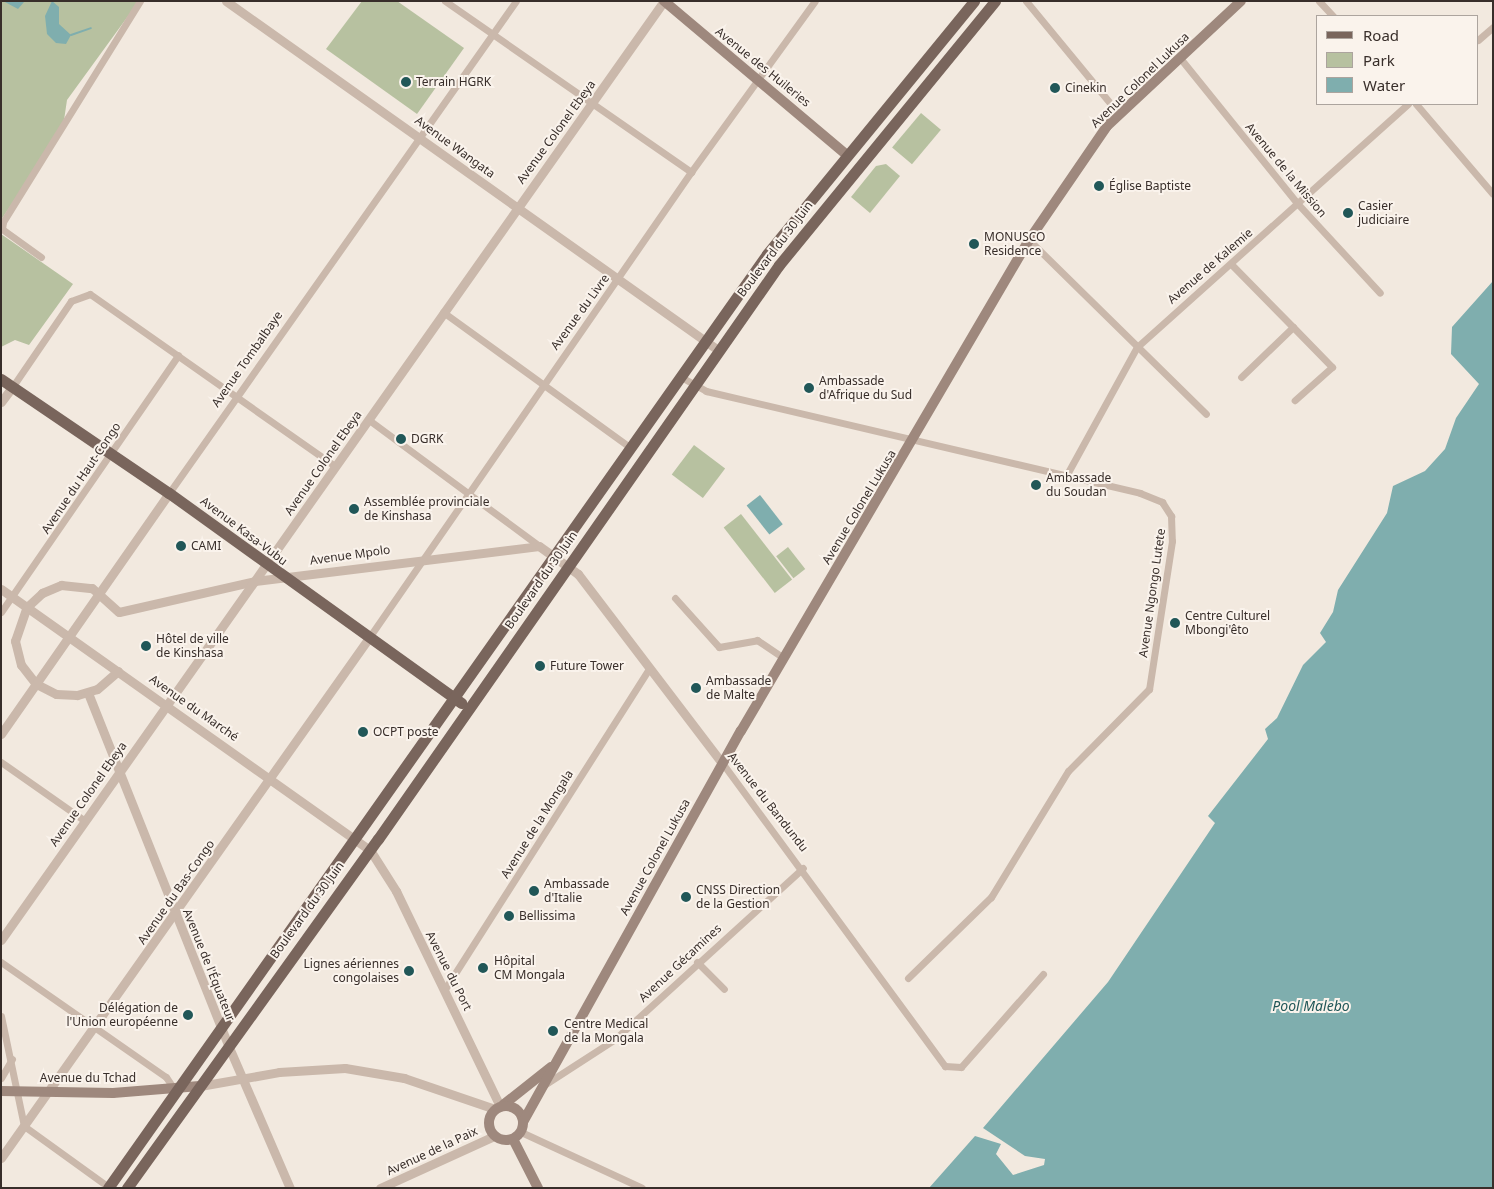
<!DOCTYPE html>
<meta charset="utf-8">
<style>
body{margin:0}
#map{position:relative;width:1494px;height:1189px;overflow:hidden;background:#f2e9df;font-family:"Noto Sans",sans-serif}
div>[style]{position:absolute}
.green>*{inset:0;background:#b7c1a0;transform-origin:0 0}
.water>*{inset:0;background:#7faeae;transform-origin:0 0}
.stream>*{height:2px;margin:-1px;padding:0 1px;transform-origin:1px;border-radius:1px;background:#7faeae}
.minor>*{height:7px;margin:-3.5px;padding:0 3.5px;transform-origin:3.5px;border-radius:3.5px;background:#cab8ab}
.tertiary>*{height:9px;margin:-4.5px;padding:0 4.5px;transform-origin:4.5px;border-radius:4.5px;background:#cab8ab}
.secondary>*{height:10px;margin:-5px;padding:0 5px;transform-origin:5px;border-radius:5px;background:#9e887d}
.secondary>.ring{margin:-5px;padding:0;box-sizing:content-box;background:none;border:10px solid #9e887d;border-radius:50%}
.primary>*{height:11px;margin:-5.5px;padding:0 5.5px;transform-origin:5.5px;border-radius:5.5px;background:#79655c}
.dots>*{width:14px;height:14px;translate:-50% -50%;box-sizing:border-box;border:2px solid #faf3ec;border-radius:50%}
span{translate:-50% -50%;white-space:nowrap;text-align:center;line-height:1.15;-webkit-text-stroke:4px #faf3ec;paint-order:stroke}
.street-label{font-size:12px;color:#382e2a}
.poi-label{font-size:12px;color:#382e2a}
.left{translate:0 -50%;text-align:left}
.right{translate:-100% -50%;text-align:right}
.water-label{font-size:14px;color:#215758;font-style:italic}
.frame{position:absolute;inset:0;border:2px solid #382e2a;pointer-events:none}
.legend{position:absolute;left:1316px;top:15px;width:162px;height:90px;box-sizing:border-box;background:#faf3ec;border:1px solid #aca49e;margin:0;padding:6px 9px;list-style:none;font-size:15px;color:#382e2a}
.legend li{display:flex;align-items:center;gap:10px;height:25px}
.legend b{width:25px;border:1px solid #aca49e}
</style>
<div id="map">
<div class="green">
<i style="clip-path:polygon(1px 1px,139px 1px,67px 100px,63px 127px,1px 220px)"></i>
<i style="clip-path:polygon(362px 1px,397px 1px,464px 48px,417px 114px,326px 49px)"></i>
<i style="left:921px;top:113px;width:26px;height:45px;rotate:40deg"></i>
<i style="clip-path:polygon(886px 164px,900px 176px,870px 213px,851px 197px,876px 166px)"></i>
<i style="clip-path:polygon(1px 234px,73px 284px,29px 345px,15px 340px,1px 347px)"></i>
<i style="left:694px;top:445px;width:39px;height:37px;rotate:37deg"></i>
<i style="left:741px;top:514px;width:83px;height:22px;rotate:52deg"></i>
<i style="left:788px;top:547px;width:28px;height:15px;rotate:52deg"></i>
</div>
<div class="water">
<i style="clip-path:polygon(3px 1px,24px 1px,24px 2px,18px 9px)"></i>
<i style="clip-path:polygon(52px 1px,59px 7px,59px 24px,71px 35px,66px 44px,56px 43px,47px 34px,45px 16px)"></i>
<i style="clip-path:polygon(1493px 281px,1493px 1188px,929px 1188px,975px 1136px,1001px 1144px,996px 1154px,1013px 1175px,1044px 1165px,1045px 1159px,1025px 1156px,983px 1128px,1108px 982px,1215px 823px,1208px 816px,1268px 739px,1265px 729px,1277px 718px,1303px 665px,1326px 642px,1320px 633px,1333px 612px,1338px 590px,1387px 513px,1393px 486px,1425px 471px,1445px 449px,1456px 418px,1479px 384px,1451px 354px,1452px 327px)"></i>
<i style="left:760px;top:495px;width:37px;height:17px;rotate:52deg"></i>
</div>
<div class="stream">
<i style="left:71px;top:35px;width:21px;rotate:-19deg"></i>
</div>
<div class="minor">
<i style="left:445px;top:1px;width:300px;rotate:34.8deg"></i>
<i style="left:1026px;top:1px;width:146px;rotate:50.5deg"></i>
<i style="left:1319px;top:1px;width:21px;rotate:47deg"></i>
<i style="left:1478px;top:40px;width:20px;rotate:-41deg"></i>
<i style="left:1180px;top:58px;width:186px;rotate:51.1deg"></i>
<i style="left:1297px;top:203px;width:122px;rotate:47.3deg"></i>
<i style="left:1416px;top:104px;width:118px;rotate:49.5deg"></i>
<i style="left:1029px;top:240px;width:248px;rotate:44.5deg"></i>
<i style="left:41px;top:257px;width:48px;rotate:-144.3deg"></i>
<i style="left:2px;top:229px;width:7px;rotate:-82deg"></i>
<i style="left:3px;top:222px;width:260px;rotate:-58.2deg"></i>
<i style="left:1231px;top:264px;width:88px;rotate:45.5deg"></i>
<i style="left:1293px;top:327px;width:72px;rotate:136.1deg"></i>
<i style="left:443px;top:312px;width:232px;rotate:35.9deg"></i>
<i style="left:1293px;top:327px;width:56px;rotate:45.7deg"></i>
<i style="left:1332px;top:367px;width:50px;rotate:138.3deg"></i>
<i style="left:681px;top:377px;width:29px;rotate:29deg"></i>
<i style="left:706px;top:391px;width:446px;rotate:13.2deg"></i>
<i style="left:1140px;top:493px;width:24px;rotate:22deg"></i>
<i style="left:1162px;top:502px;width:17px;rotate:57deg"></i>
<i style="left:1171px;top:516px;width:25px;rotate:88deg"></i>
<i style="left:1172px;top:541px;width:150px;rotate:98.8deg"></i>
<i style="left:1149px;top:689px;width:115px;rotate:134.6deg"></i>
<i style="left:1068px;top:771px;width:148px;rotate:121.4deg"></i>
<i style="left:991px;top:897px;width:116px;rotate:135.7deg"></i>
<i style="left:13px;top:386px;width:103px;rotate:-55.7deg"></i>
<i style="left:71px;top:301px;width:20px;rotate:-20deg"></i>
<i style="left:90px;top:294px;width:299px;rotate:35.1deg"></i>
<i style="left:369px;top:420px;width:212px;rotate:36.5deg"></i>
<i style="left:1066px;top:476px;width:147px;rotate:-61.2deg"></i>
<i style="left:1137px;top:347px;width:364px;rotate:-41.9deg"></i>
<i style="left:169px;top:493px;width:602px;rotate:-54.81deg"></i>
<i style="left:675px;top:598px;width:66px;rotate:48.1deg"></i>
<i style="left:719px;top:647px;width:39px;rotate:-10deg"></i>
<i style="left:757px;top:640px;width:32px;rotate:34deg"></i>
<i style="left:1px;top:612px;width:312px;rotate:-55.4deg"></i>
<i style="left:368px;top:639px;width:568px;rotate:-55.33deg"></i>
<i style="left:691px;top:172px;width:211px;rotate:-54.1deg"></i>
<i style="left:1px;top:762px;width:103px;rotate:35.1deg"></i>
<i style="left:723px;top:764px;width:375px;rotate:53.7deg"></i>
<i style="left:945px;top:1066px;width:16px;rotate:4deg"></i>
<i style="left:961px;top:1067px;width:124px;rotate:-48.6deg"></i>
<i style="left:1px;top:962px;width:201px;rotate:34.9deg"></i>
<i style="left:166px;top:1077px;width:14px;rotate:56deg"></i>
<i style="left:697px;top:962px;width:38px;rotate:45deg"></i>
<i style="left:445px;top:989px;width:378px;rotate:-57.5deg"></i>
<i style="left:1px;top:1016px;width:112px;rotate:78.2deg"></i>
<i style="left:24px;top:1126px;width:106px;rotate:35.8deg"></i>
<i style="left:1px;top:1078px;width:22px;rotate:-60deg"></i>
<i style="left:544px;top:1085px;width:85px;rotate:-32.9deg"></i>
<i style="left:615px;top:1039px;width:254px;rotate:-42.3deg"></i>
<i style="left:521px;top:1132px;width:133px;rotate:24.8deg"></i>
</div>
<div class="tertiary">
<i style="left:226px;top:1px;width:603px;rotate:35.35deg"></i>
<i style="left:1px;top:402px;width:20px;rotate:-53deg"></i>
<i style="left:1px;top:589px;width:452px;rotate:35.3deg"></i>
<i style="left:370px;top:850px;width:49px;rotate:57.6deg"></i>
<i style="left:396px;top:891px;width:239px;rotate:64.2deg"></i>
<i style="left:118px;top:671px;width:28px;rotate:139deg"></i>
<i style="left:97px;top:689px;width:21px;rotate:163deg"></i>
<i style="left:77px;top:695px;width:21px;rotate:-177deg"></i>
<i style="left:56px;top:694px;width:22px;rotate:-153deg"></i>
<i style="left:36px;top:684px;width:24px;rotate:-128deg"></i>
<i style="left:21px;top:665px;width:25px;rotate:-104deg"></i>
<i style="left:15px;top:641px;width:36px;rotate:-71deg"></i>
<i style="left:27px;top:607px;width:21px;rotate:-43deg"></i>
<i style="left:42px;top:593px;width:21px;rotate:-23deg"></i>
<i style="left:61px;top:585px;width:31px;rotate:6deg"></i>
<i style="left:92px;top:588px;width:36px;rotate:42deg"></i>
<i style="left:119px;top:612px;width:139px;rotate:-12.8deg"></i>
<i style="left:255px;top:581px;width:286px;rotate:-7deg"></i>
<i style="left:539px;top:546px;width:48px;rotate:35.7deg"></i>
<i style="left:578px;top:574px;width:239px;rotate:52.7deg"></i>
<i style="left:88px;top:693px;width:379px;rotate:68.3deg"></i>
<i style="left:228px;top:1045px;width:156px;rotate:66.6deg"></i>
<i style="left:1px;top:734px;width:294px;rotate:-55.1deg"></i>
<i style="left:1px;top:940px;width:1149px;rotate:-54.78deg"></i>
<i style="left:200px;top:1086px;width:80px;rotate:-10deg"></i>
<i style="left:279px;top:1072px;width:66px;rotate:-3.5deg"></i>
<i style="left:345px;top:1068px;width:60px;rotate:9.6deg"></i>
<i style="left:404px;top:1078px;width:96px;rotate:18.8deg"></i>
<i style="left:1px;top:1158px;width:636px;rotate:-54.73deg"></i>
<i style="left:380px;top:1188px;width:125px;rotate:-24.5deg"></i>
</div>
<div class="secondary">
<i style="left:664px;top:1px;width:238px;rotate:40.1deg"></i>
<i style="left:1px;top:1091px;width:112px;rotate:1deg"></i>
<i style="left:113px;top:1093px;width:87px;rotate:-4.6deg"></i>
<i style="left:503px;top:1105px;width:61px;rotate:-38.4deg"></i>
<i class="ring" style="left:489px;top:1106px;width:24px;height:24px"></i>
<i style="left:523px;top:1122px;width:448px;rotate:-60.9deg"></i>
<i style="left:741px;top:731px;width:569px;rotate:-59.61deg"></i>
<i style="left:1029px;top:240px;width:138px;rotate:-55.6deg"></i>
<i style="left:1107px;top:126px;width:183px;rotate:-43deg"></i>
<i style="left:513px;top:1139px;width:55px;rotate:63deg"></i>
</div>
<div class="primary">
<i style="left:1px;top:379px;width:203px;rotate:34.2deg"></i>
<i style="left:169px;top:493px;width:360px;rotate:35.7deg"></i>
<i style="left:108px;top:1188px;width:1143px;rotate:-54.79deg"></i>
<i style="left:767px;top:254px;width:327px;rotate:-50.7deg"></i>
<i style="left:127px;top:1188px;width:430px;rotate:-54.3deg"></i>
<i style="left:378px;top:839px;width:700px;rotate:-55.06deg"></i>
<i style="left:779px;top:265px;width:341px;rotate:-50.7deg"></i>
</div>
<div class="dots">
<i style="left:406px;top:82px;background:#215758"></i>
<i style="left:1055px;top:88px;background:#215758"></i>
<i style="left:1099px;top:186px;background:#215758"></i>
<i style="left:1348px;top:213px;background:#215758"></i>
<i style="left:974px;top:244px;background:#215758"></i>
<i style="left:809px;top:388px;background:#215758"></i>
<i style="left:401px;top:439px;background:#215758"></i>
<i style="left:1036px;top:485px;background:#215758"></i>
<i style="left:354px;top:509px;background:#215758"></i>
<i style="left:181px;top:546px;background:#215758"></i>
<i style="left:1175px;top:623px;background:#215758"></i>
<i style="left:146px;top:646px;background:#215758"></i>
<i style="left:540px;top:666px;background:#215758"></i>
<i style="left:696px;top:688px;background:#215758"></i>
<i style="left:363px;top:732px;background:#215758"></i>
<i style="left:534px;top:891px;background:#215758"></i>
<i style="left:686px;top:897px;background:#215758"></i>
<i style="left:509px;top:916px;background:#215758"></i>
<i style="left:483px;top:968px;background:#215758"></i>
<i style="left:409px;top:971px;background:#215758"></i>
<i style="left:188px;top:1015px;background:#215758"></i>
<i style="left:553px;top:1031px;background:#215758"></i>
</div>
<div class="street-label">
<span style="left:763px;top:67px;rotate:39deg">Avenue des Huileries</span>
<span style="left:1140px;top:80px;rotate:-44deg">Avenue Colonel Lukusa</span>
<span style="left:556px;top:132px;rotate:-54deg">Avenue Colonel Ebeya</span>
<span style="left:455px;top:147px;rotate:36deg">Avenue Wangata</span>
<span style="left:1286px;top:170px;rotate:50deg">Avenue de la Mission</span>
<span style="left:775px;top:249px;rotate:-53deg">Boulevard du 30 Juin</span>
<span style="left:1210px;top:266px;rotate:-41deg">Avenue de Kalemie</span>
<span style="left:580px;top:312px;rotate:-54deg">Avenue du Livre</span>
<span style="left:247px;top:359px;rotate:-55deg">Avenue Tombalbaye</span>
<span style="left:323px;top:463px;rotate:-55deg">Avenue Colonel Ebeya</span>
<span style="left:81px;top:478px;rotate:-56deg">Avenue du Haut-Congo</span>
<span style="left:859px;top:507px;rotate:-59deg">Avenue Colonel Lukusa</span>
<span style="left:244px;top:531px;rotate:37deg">Avenue Kasa-Vubu</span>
<span style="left:350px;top:555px;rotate:-8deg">Avenue Mpolo</span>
<span style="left:541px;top:580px;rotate:-55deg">Boulevard du 30 Juin</span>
<span style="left:1152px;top:593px;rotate:-82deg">Avenue Ngongo Lutete</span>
<span style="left:194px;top:708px;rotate:35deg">Avenue du Marché</span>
<span style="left:88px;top:794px;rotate:-55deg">Avenue Colonel Ebeya</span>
<span style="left:768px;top:802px;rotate:52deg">Avenue du Bandundu</span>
<span style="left:537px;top:824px;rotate:-58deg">Avenue de la Mongala</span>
<span style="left:655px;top:857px;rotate:-61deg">Avenue Colonel Lukusa</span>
<span style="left:176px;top:892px;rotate:-55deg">Avenue du Bas-Congo</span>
<span style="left:307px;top:910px;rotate:-54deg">Boulevard du 30 Juin</span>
<span style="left:680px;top:963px;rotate:-43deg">Avenue Gécamines</span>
<span style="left:209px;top:965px;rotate:68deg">Avenue de l'Équateur</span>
<span style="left:449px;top:971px;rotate:63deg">Avenue du Port</span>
<span style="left:88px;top:1078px">Avenue du Tchad</span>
<span style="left:432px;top:1151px;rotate:-25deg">Avenue de la Paix</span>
</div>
<div class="poi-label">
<span class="left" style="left:416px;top:82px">Terrain HGRK</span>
<span class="left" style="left:1065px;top:88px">Cinekin</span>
<span class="left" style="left:1109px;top:186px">Église Baptiste</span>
<span class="left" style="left:1358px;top:213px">Casier<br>judiciaire</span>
<span class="left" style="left:984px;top:244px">MONUSCO<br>Residence</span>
<span class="left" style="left:819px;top:388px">Ambassade<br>d'Afrique du Sud</span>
<span class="left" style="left:411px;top:439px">DGRK</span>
<span class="left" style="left:1046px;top:485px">Ambassade<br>du Soudan</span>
<span class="left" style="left:364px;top:509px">Assemblée provinciale<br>de Kinshasa</span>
<span class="left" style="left:191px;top:546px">CAMI</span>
<span class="left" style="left:1185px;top:623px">Centre Culturel<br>Mbongi'êto</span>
<span class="left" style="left:156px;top:646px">Hôtel de ville<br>de Kinshasa</span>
<span class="left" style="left:550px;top:666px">Future Tower</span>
<span class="left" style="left:706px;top:688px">Ambassade<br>de Malte</span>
<span class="left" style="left:373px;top:732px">OCPT poste</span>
<span class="left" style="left:544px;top:891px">Ambassade<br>d'Italie</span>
<span class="left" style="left:696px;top:897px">CNSS Direction<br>de la Gestion</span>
<span class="left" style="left:519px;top:916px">Bellissima</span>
<span class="left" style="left:494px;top:968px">Hôpital<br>CM Mongala</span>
<span class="right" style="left:399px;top:971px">Lignes aériennes<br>congolaises</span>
<span class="right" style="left:178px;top:1015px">Délégation de<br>l'Union européenne</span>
<span class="left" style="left:564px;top:1031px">Centre Medical<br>de la Mongala</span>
</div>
<div class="water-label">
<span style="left:1311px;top:1006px">Pool Malebo</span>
</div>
<div class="frame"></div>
<ul class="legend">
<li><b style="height:6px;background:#79655c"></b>Road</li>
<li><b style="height:14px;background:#b7c1a0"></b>Park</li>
<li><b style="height:14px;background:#7faeae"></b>Water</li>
</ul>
</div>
